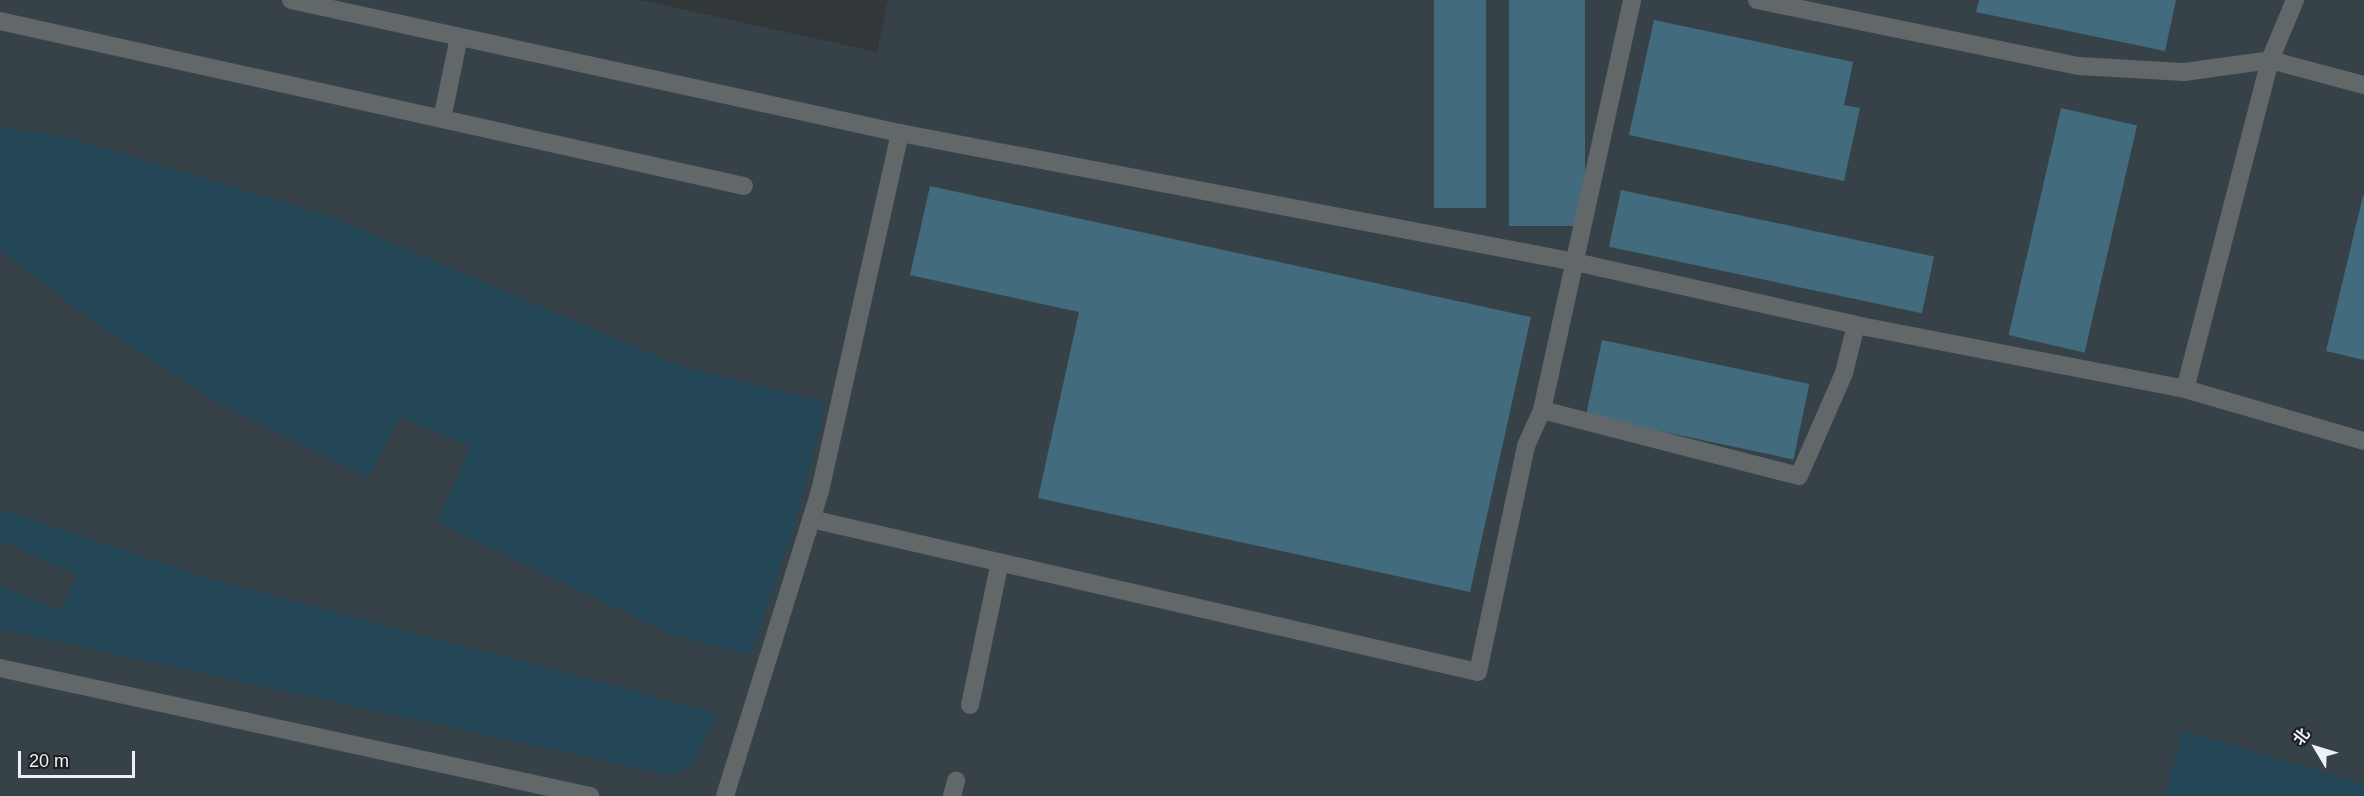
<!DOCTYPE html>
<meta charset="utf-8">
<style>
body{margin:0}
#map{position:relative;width:2364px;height:796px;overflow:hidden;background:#32383a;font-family:Helvetica,"Noto Sans SC",sans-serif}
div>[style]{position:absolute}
.built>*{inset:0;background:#374248}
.green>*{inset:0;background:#244757}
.building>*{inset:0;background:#426b7e;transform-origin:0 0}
.service>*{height:18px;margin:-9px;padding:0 9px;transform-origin:9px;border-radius:9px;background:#62676a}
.minor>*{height:18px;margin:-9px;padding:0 9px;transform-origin:9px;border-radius:9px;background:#62676a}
span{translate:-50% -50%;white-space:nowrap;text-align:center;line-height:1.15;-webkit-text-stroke:6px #1c1e20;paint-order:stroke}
.north{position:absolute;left:2286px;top:718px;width:60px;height:60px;-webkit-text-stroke:4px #1c1e20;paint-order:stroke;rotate:308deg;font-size:16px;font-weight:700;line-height:24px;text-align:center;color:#eef1f3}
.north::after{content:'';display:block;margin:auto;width:21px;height:27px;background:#eef1f3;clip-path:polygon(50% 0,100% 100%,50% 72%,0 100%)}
.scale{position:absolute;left:18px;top:751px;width:117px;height:27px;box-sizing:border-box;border:3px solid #eef1f3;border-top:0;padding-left:8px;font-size:18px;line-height:21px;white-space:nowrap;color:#eef1f3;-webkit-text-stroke:4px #1c1e20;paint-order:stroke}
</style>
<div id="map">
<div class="built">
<i style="clip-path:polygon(0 0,640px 0,877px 52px,888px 0,2364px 0,2364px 796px,0 796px)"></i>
</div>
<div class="green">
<i style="clip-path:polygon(0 128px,63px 136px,329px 216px,680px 366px,827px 403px,795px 523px,751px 655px,672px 635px,437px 522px,471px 446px,400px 417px,368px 478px,218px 403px,106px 331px,0 250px)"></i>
<i style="clip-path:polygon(0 509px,217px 581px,717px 713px,693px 764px,670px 775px,0 629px,0 585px,60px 611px,77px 575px,0 540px)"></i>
<i style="clip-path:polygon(2183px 731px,2364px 784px,2364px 796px,2164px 796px)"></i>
</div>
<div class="building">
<i style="left:1434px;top:0;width:52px;height:208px"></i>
<i style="left:1509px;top:0;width:76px;height:226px"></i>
<i style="clip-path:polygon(1979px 0,2176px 0,2165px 51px,1976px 12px)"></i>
<i style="clip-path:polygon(1654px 20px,1853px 62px,1844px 105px,1860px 108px,1844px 181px,1629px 135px)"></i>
<i style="left:2061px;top:108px;width:78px;height:233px;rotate:13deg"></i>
<i style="clip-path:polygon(930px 186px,1531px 317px,1470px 592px,1038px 498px,1079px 312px,910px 275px)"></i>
<i style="left:1621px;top:190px;width:320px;height:58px;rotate:12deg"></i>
<i style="clip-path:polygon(2363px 196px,2364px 196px,2364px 360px,2326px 351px)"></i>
<i style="left:1602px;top:340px;width:212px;height:77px;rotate:12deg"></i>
</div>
<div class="service">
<i style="left:291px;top:0;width:623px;rotate:12.32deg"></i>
<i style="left:900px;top:133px;width:687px;rotate:10.82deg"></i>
<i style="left:1575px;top:262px;width:288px;rotate:12.6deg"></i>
<i style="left:1856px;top:325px;width:335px;rotate:11deg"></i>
<i style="left:2185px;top:389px;width:186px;rotate:16.2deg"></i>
<i style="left:1757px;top:0;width:328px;rotate:11.6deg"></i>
<i style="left:2078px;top:66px;width:106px;rotate:3.2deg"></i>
<i style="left:2184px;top:72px;width:87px;rotate:-7.9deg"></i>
<i style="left:2270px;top:60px;width:97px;rotate:14.9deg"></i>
<i style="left:0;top:21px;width:762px;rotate:12.5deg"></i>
<i style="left:442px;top:119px;width:84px;rotate:-78.3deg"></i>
<i style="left:2185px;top:389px;width:340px;rotate:-75.5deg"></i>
<i style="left:1542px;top:410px;width:265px;rotate:14.4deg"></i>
<i style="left:1799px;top:476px;width:112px;rotate:-66.4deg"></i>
<i style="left:1844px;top:373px;width:49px;rotate:-76deg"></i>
<i style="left:811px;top:519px;width:684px;rotate:12.92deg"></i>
<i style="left:1478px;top:672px;width:231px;rotate:-78deg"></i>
<i style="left:1526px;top:446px;width:39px;rotate:-66deg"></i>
<i style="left:1542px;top:410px;width:420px;rotate:-77.6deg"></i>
<i style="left:0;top:668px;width:604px;rotate:12.24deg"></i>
<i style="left:970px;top:705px;width:146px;rotate:-78.2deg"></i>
<i style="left:725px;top:796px;width:319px;rotate:-72.7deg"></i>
<i style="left:820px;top:491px;width:367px;rotate:-77.4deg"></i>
<i style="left:952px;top:796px;width:16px;rotate:-75deg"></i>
</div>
<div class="minor">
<i style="left:2270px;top:60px;width:65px;rotate:-67.4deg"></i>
</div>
<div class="north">北</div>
<div class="scale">20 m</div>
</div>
